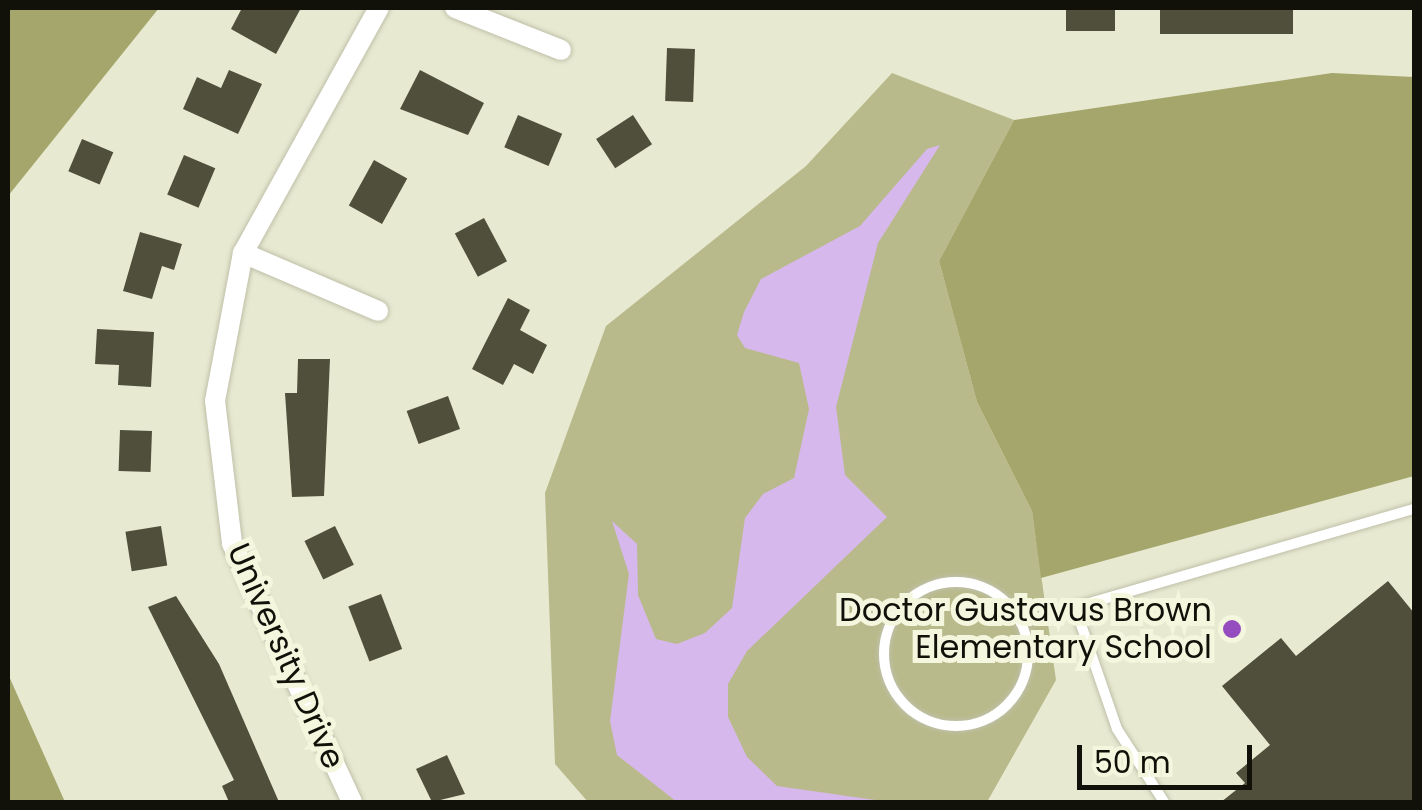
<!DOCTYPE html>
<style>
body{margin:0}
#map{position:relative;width:1422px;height:810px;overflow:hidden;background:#e8e9d1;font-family:Poppins,sans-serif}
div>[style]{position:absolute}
.green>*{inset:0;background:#b9ba8b}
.forest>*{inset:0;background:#a5a66c}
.water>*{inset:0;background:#d7b8ec}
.building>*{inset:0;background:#4f4f3b;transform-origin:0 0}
.roads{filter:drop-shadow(0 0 2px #bfc0a9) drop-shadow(0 0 2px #bfc0a9)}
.lane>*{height:10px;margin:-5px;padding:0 5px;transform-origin:5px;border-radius:5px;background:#fff}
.lane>.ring{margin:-5px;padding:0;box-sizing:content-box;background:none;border:10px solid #fff;border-radius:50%}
.street>*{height:20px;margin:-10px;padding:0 10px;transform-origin:10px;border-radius:10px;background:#fff}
.dots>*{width:28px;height:28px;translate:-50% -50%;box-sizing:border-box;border:5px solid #f5f6de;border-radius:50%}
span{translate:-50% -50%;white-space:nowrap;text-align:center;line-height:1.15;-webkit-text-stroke:10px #f5f6de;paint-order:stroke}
.poi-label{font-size:32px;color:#111109}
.right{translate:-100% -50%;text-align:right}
.street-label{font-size:32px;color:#111109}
.frame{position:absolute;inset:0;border:10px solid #111109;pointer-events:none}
.scale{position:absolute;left:1077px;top:745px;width:175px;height:45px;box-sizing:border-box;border:5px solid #111109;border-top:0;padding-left:12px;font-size:30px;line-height:35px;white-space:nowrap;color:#111109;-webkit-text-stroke:8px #f5f6de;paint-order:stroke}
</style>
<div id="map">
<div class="green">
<i style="clip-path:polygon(892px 73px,1014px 120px,939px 261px,977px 402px,1032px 511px,1056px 680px,987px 802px,588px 802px,555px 764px,545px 493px,606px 326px,806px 166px)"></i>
</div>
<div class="forest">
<i style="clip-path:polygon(8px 8px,159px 8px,8px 196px)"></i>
<i style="clip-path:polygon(1332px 73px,1414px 77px,1414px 476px,1041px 578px,1032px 511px,977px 402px,939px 261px,1014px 120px)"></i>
<i style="clip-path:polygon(8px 674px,65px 802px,8px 802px)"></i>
</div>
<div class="water">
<i style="clip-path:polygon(940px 145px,878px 243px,836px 407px,845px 475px,887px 517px,747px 651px,728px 684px,728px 717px,747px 757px,777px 786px,889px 802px,677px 802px,617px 755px,610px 721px,629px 574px,612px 521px,637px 544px,638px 595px,656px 639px,677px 644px,705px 633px,732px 608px,745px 518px,763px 494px,794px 478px,809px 409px,799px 363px,745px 348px,737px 335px,744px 312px,761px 279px,860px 226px,927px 149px)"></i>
</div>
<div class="building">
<i style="clip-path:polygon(242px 8px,301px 8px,276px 54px,231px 29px)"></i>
<i style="left:1066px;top:8px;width:49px;height:23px"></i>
<i style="left:1160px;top:8px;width:133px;height:26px"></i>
<i style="left:667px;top:48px;width:28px;height:53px;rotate:2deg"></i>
<i style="clip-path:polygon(229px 70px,262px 84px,238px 134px,183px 109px,197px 77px,221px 88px)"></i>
<i style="clip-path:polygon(420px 70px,484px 103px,468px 135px,400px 109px)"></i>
<i style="left:518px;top:115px;width:48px;height:35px;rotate:23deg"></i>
<i style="left:633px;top:115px;width:35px;height:44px;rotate:57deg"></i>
<i style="left:82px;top:139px;width:34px;height:35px;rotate:23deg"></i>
<i style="left:184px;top:155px;width:34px;height:43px;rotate:23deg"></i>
<i style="left:374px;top:160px;width:38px;height:52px;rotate:29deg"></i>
<i style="left:484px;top:218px;width:49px;height:33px;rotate:62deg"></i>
<i style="clip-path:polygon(140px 232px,182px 244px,174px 270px,162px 266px,152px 299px,123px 291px)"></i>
<i style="clip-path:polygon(508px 298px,530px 310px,520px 330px,547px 345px,533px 374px,514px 364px,503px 385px,472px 369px)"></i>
<i style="clip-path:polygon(97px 329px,154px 332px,151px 387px,118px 385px,119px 365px,95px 364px)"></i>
<i style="clip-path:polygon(298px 359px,330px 359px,324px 496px,292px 497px,285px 393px,297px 393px)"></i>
<i style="left:448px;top:396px;width:35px;height:44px;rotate:70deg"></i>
<i style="left:120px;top:430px;width:32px;height:41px;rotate:2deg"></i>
<i style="left:161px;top:526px;width:40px;height:36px;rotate:81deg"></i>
<i style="left:335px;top:526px;width:43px;height:34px;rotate:64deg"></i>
<i style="clip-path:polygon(1388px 581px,1414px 613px,1414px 802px,1221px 802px,1245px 783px,1236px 773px,1270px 745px,1222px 686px,1281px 638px,1296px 656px)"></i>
<i style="left:381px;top:594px;width:59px;height:35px;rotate:69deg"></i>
<i style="clip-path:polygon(176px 596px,219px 664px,279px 802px,229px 802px,222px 786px,234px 780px,148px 607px)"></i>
<i style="clip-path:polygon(447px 755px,465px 794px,432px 802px,416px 769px)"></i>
</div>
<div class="roads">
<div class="lane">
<i class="ring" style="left:884px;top:582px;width:134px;height:134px"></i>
<i style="left:1075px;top:607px;width:129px;rotate:71deg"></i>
<i style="left:1117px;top:729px;width:87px;rotate:57.2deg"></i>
<i style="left:1021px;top:623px;width:409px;rotate:-16.2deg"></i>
</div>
<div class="street">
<i style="left:455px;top:8px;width:114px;rotate:21.6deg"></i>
<i style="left:243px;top:253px;width:147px;rotate:23.2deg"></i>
<i style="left:352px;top:802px;width:285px;rotate:-114.9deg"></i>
<i style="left:232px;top:543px;width:143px;rotate:-96.8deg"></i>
<i style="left:215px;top:401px;width:151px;rotate:-79.3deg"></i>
<i style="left:243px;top:253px;width:280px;rotate:-61deg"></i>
</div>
</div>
<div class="dots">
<i style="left:1232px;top:629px;background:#954cbf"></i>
</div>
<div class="poi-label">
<span class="right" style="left:1212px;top:629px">Doctor Gustavus Brown<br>Elementary School</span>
</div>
<div class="street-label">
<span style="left:286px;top:656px;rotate:66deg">University Drive</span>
</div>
<div class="frame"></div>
<div class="scale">50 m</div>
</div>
